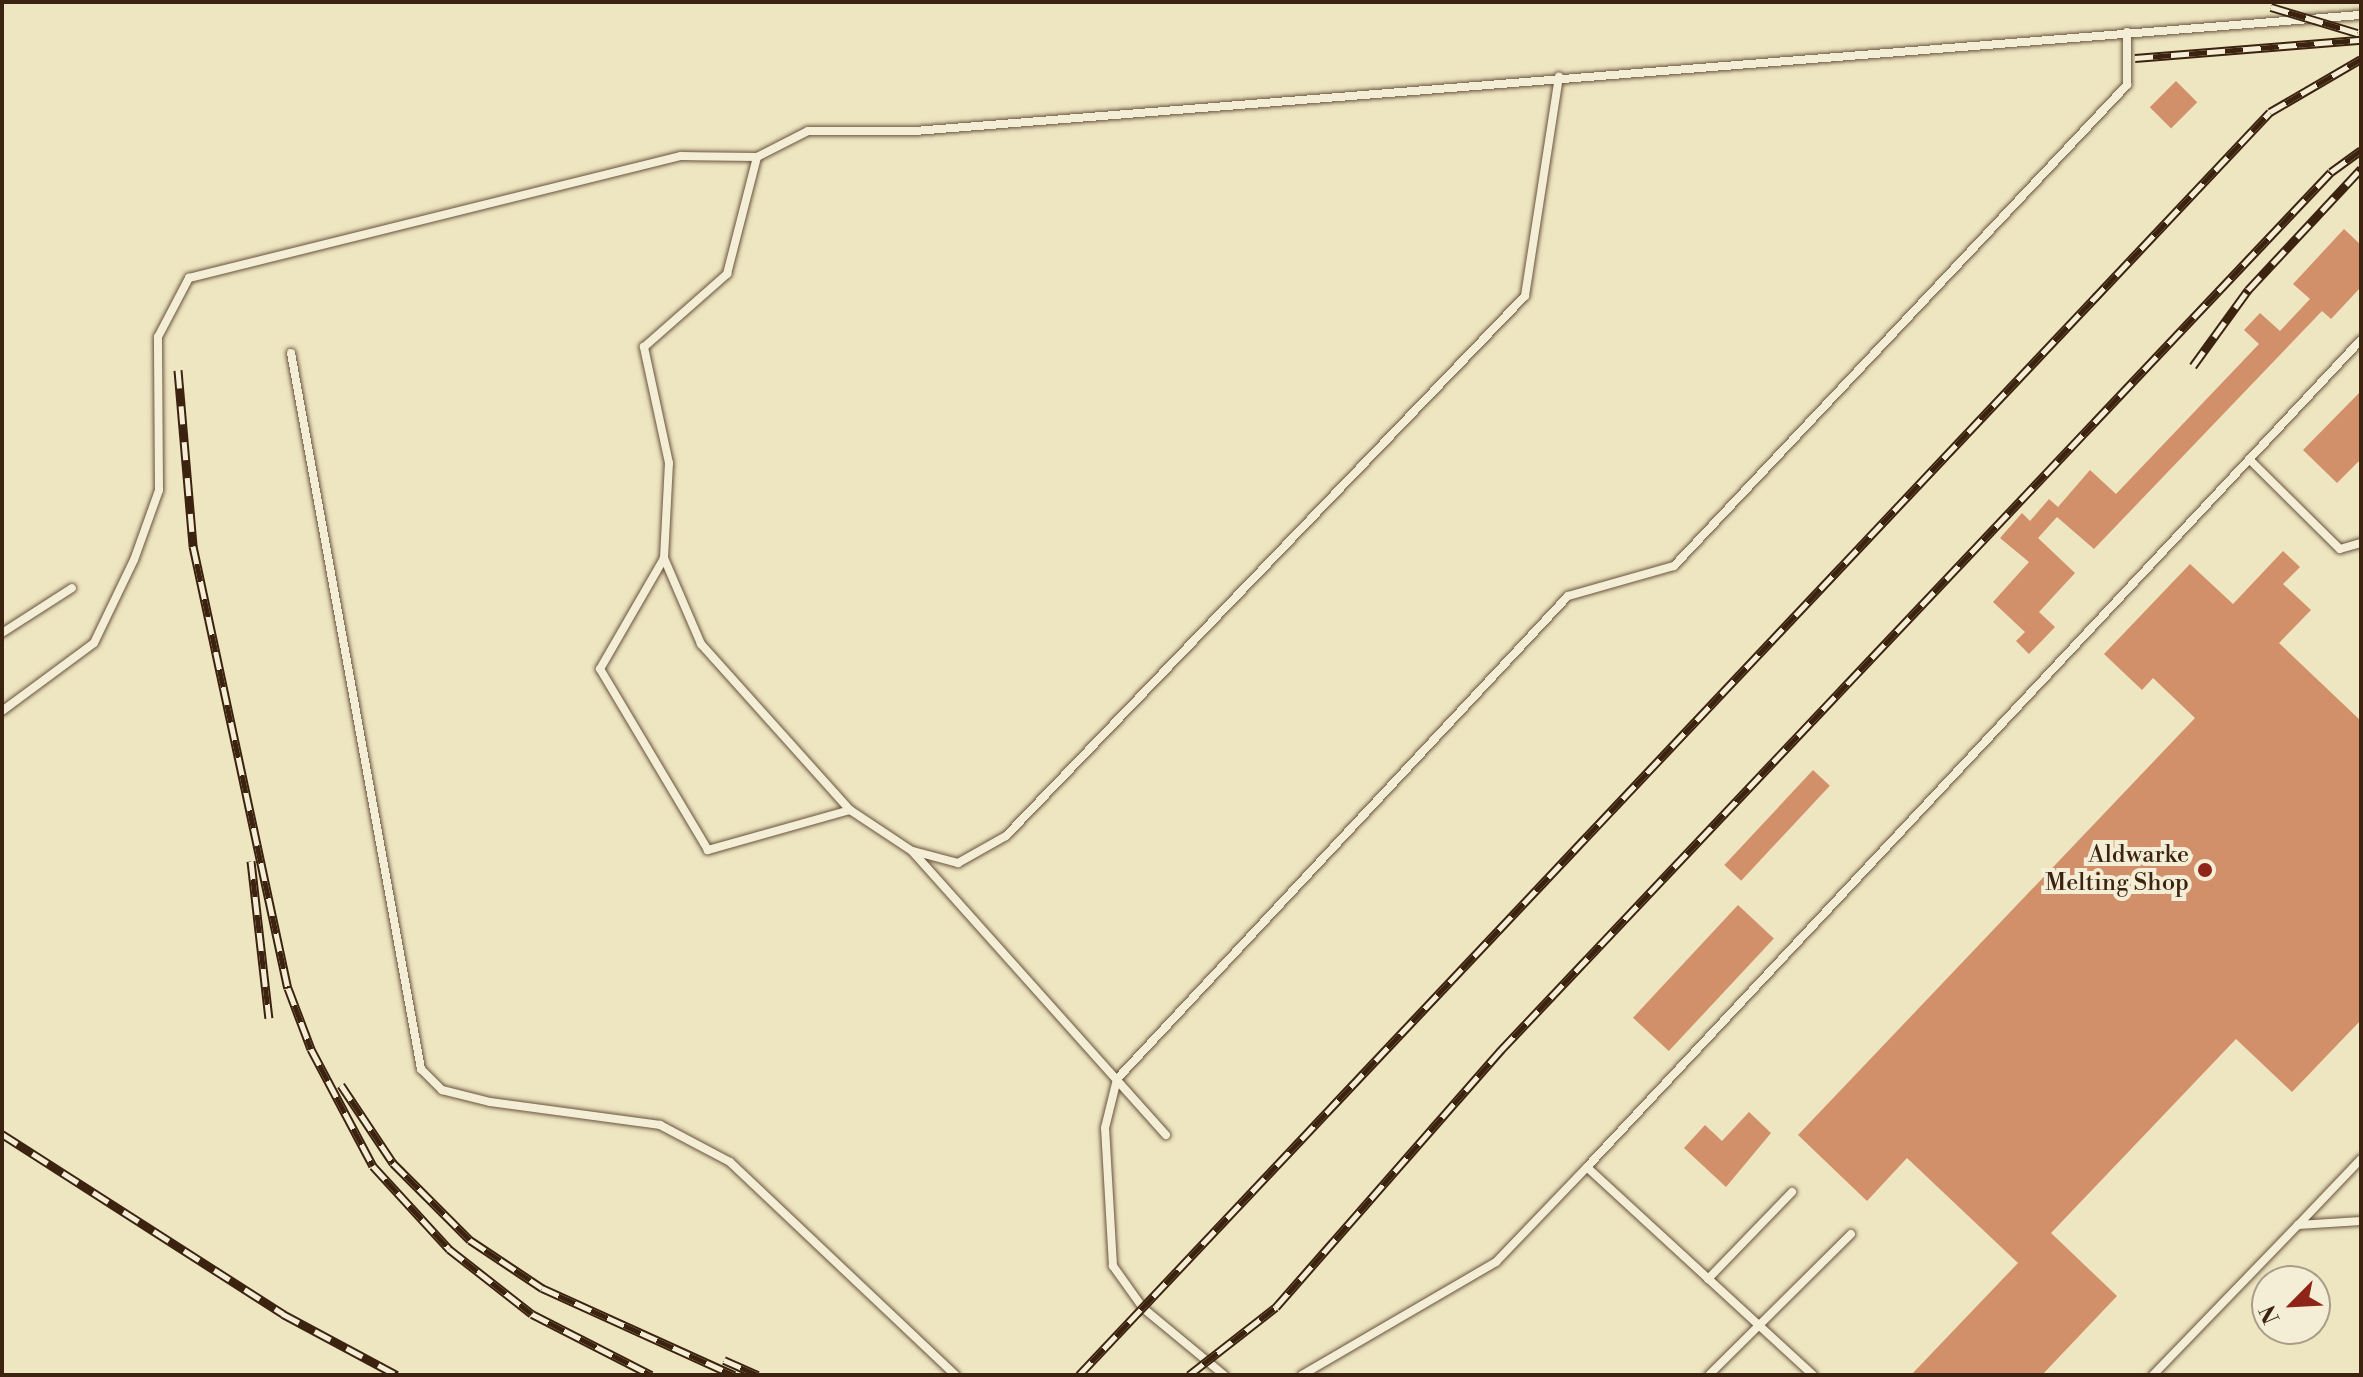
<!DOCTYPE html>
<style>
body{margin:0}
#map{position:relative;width:2363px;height:1377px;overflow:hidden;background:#eee5c1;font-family:"Libre Bodoni",serif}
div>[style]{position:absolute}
.building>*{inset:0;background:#d2906a;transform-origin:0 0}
.roads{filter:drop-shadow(0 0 2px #68543c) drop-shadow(0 0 2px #68543c)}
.lane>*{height:8px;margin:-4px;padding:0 4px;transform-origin:4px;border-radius:4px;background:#f4eed7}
.rail>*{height:9px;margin-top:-4.5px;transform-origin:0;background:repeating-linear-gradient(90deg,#f4eed7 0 18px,#3c230f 0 36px);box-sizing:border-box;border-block:2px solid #3c230f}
.dots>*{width:22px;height:22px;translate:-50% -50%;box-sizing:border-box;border:4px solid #f4eed7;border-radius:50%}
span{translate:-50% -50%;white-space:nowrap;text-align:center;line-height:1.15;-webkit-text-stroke:8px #f4eed7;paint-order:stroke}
.poi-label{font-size:24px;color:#3c230f}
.right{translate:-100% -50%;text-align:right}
.frame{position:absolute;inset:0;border:4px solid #3c230f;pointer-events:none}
.north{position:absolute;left:2251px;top:1265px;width:80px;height:80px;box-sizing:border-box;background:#f4eed7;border:2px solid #aa9d87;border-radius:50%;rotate:246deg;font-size:22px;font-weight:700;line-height:32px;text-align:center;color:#3c230f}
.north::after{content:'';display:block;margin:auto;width:28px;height:36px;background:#8f2418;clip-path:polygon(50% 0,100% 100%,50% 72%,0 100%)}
</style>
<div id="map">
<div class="building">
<i style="left:2176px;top:81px;width:30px;height:37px;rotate:45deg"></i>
<i style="clip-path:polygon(2344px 229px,2361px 245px,2361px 287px,2331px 319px,2322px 311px,2094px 549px,2057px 517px,2038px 538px,2075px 573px,2039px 612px,2055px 627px,2029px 654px,2016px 641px,2025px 632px,1993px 602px,2029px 562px,2000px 538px,2022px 513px,2030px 521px,2049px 499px,2058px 507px,2090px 470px,2116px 494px,2259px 344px,2244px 330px,2260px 313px,2280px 331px,2310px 299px,2293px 284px)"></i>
<i style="clip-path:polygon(2361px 391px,2361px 459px,2337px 483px,2303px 450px)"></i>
<i style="clip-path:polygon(2283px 551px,2300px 567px,2283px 584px,2311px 610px,2279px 643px,2361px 721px,2361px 1020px,2292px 1092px,2236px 1039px,2051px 1233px,2117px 1296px,2042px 1375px,1911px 1375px,2018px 1263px,1907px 1158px,1867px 1201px,1798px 1135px,2195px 718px,2153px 678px,2142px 690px,2104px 654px,2190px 564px,2233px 604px)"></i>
<i style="left:1813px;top:770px;width:23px;height:130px;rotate:43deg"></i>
<i style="left:1738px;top:905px;width:49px;height:154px;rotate:43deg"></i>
<i style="clip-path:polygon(1749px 1112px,1771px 1133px,1726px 1187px,1684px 1148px,1705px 1125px,1722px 1141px)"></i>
</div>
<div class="roads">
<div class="lane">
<i style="left:291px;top:353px;width:728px;rotate:79.71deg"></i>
<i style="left:421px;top:1069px;width:30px;rotate:45deg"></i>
<i style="left:442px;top:1090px;width:49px;rotate:14deg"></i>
<i style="left:490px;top:1102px;width:172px;rotate:7.7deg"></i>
<i style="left:660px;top:1125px;width:79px;rotate:27.9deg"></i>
<i style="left:730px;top:1162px;width:310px;rotate:43.4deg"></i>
<i style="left:2249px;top:459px;width:128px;rotate:44.7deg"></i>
<i style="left:2340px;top:549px;width:22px;rotate:-16deg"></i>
<i style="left:664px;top:558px;width:94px;rotate:66.7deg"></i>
<i style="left:701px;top:644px;width:223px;rotate:48.1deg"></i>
<i style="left:2px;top:633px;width:83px;rotate:-32.7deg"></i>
<i style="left:2px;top:711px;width:114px;rotate:-36.5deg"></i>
<i style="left:94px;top:643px;width:92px;rotate:-64.3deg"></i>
<i style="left:134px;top:560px;width:74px;rotate:-70.3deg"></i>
<i style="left:159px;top:490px;width:153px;rotate:-90.4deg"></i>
<i style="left:158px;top:337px;width:67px;rotate:-62.3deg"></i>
<i style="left:189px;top:278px;width:507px;rotate:-13.93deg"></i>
<i style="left:681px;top:156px;width:76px;rotate:0.8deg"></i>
<i style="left:913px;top:851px;width:47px;rotate:14.9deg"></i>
<i style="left:958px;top:863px;width:55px;rotate:-29.4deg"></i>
<i style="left:1006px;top:836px;width:749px;rotate:-46.14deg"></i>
<i style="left:1525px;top:296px;width:222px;rotate:-81.2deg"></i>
<i style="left:1166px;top:1135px;width:381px;rotate:-131.8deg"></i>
<i style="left:912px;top:851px;width:74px;rotate:-146.5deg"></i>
<i style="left:850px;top:810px;width:148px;rotate:164.3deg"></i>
<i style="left:708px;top:850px;width:211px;rotate:-120.8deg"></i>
<i style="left:600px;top:669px;width:128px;rotate:-60deg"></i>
<i style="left:664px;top:558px;width:95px;rotate:-87deg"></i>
<i style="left:669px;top:463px;width:119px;rotate:-102.2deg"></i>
<i style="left:644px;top:347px;width:111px;rotate:-41.3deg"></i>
<i style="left:727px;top:274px;width:121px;rotate:-75.6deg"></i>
<i style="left:757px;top:157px;width:57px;rotate:-27deg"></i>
<i style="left:808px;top:131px;width:107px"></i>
<i style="left:915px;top:131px;width:1451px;rotate:-4.59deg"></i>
<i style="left:2298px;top:1225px;width:91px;rotate:-46.3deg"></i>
<i style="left:1708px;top:1279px;width:121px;rotate:-46deg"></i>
<i style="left:1224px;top:1375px;width:105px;rotate:-140.4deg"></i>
<i style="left:1143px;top:1308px;width:52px;rotate:-125.5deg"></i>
<i style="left:1113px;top:1266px;width:138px;rotate:-93.3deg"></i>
<i style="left:1105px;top:1128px;width:50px;rotate:-76.2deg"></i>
<i style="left:1117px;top:1079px;width:661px;rotate:-46.96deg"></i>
<i style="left:1568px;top:596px;width:110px;rotate:-15.8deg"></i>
<i style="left:1674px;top:566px;width:661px;rotate:-46.72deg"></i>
<i style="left:2127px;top:85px;width:53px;rotate:-90deg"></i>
<i style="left:1302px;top:1375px;width:225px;rotate:-30.2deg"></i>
<i style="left:1496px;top:1262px;width:132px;rotate:-46.2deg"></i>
<i style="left:1709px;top:1375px;width:200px;rotate:-44.8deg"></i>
<i style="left:1813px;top:1375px;width:307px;rotate:-137.4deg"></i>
<i style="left:1587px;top:1167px;width:1133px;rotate:-46.9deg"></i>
<i style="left:2153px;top:1375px;width:209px;rotate:-46deg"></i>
<i style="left:2298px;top:1225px;width:63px;rotate:-3.6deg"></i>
</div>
</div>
<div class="rail">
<i style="left:2271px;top:7px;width:90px;rotate:16.8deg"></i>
<i style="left:2135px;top:58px;width:227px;rotate:-4.6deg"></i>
<i style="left:2193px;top:366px;width:94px;rotate:-54.1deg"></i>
<i style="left:2248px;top:290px;width:166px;rotate:-47deg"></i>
<i style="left:178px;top:370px;width:177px;rotate:85.1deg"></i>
<i style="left:193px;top:546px;width:452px;rotate:77.9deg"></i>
<i style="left:288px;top:988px;width:65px;rotate:69.3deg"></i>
<i style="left:311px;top:1049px;width:132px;rotate:62.1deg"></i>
<i style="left:373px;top:1166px;width:113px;rotate:47.5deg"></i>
<i style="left:449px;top:1249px;width:105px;rotate:38.1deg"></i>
<i style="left:532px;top:1314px;width:134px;rotate:27.1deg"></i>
<i style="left:251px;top:861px;width:158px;rotate:83.5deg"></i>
<i style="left:341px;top:1085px;width:94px;rotate:56.3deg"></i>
<i style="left:393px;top:1163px;width:109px;rotate:45deg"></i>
<i style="left:470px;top:1240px;width:87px;rotate:33.7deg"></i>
<i style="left:542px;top:1288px;width:211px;rotate:24.4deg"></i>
<i style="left:2px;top:1134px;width:334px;rotate:32.6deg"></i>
<i style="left:283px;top:1314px;width:129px;rotate:28.2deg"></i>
<i style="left:724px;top:1360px;width:37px;rotate:24deg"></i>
<i style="left:1079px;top:1375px;width:1736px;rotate:-46.68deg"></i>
<i style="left:2270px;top:112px;width:105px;rotate:-30.2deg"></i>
<i style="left:1189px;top:1375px;width:110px;rotate:-38deg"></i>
<i style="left:1276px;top:1307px;width:342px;rotate:-48.8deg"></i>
<i style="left:1501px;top:1050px;width:1208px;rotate:-46.61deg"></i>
<i style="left:2331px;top:172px;width:37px;rotate:-36deg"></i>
</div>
<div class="dots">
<i style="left:2205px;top:870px;background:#8f2418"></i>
</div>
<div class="poi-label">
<span class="right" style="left:2189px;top:870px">Aldwarke<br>Melting Shop</span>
</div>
<div class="frame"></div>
<div class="north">N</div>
</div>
